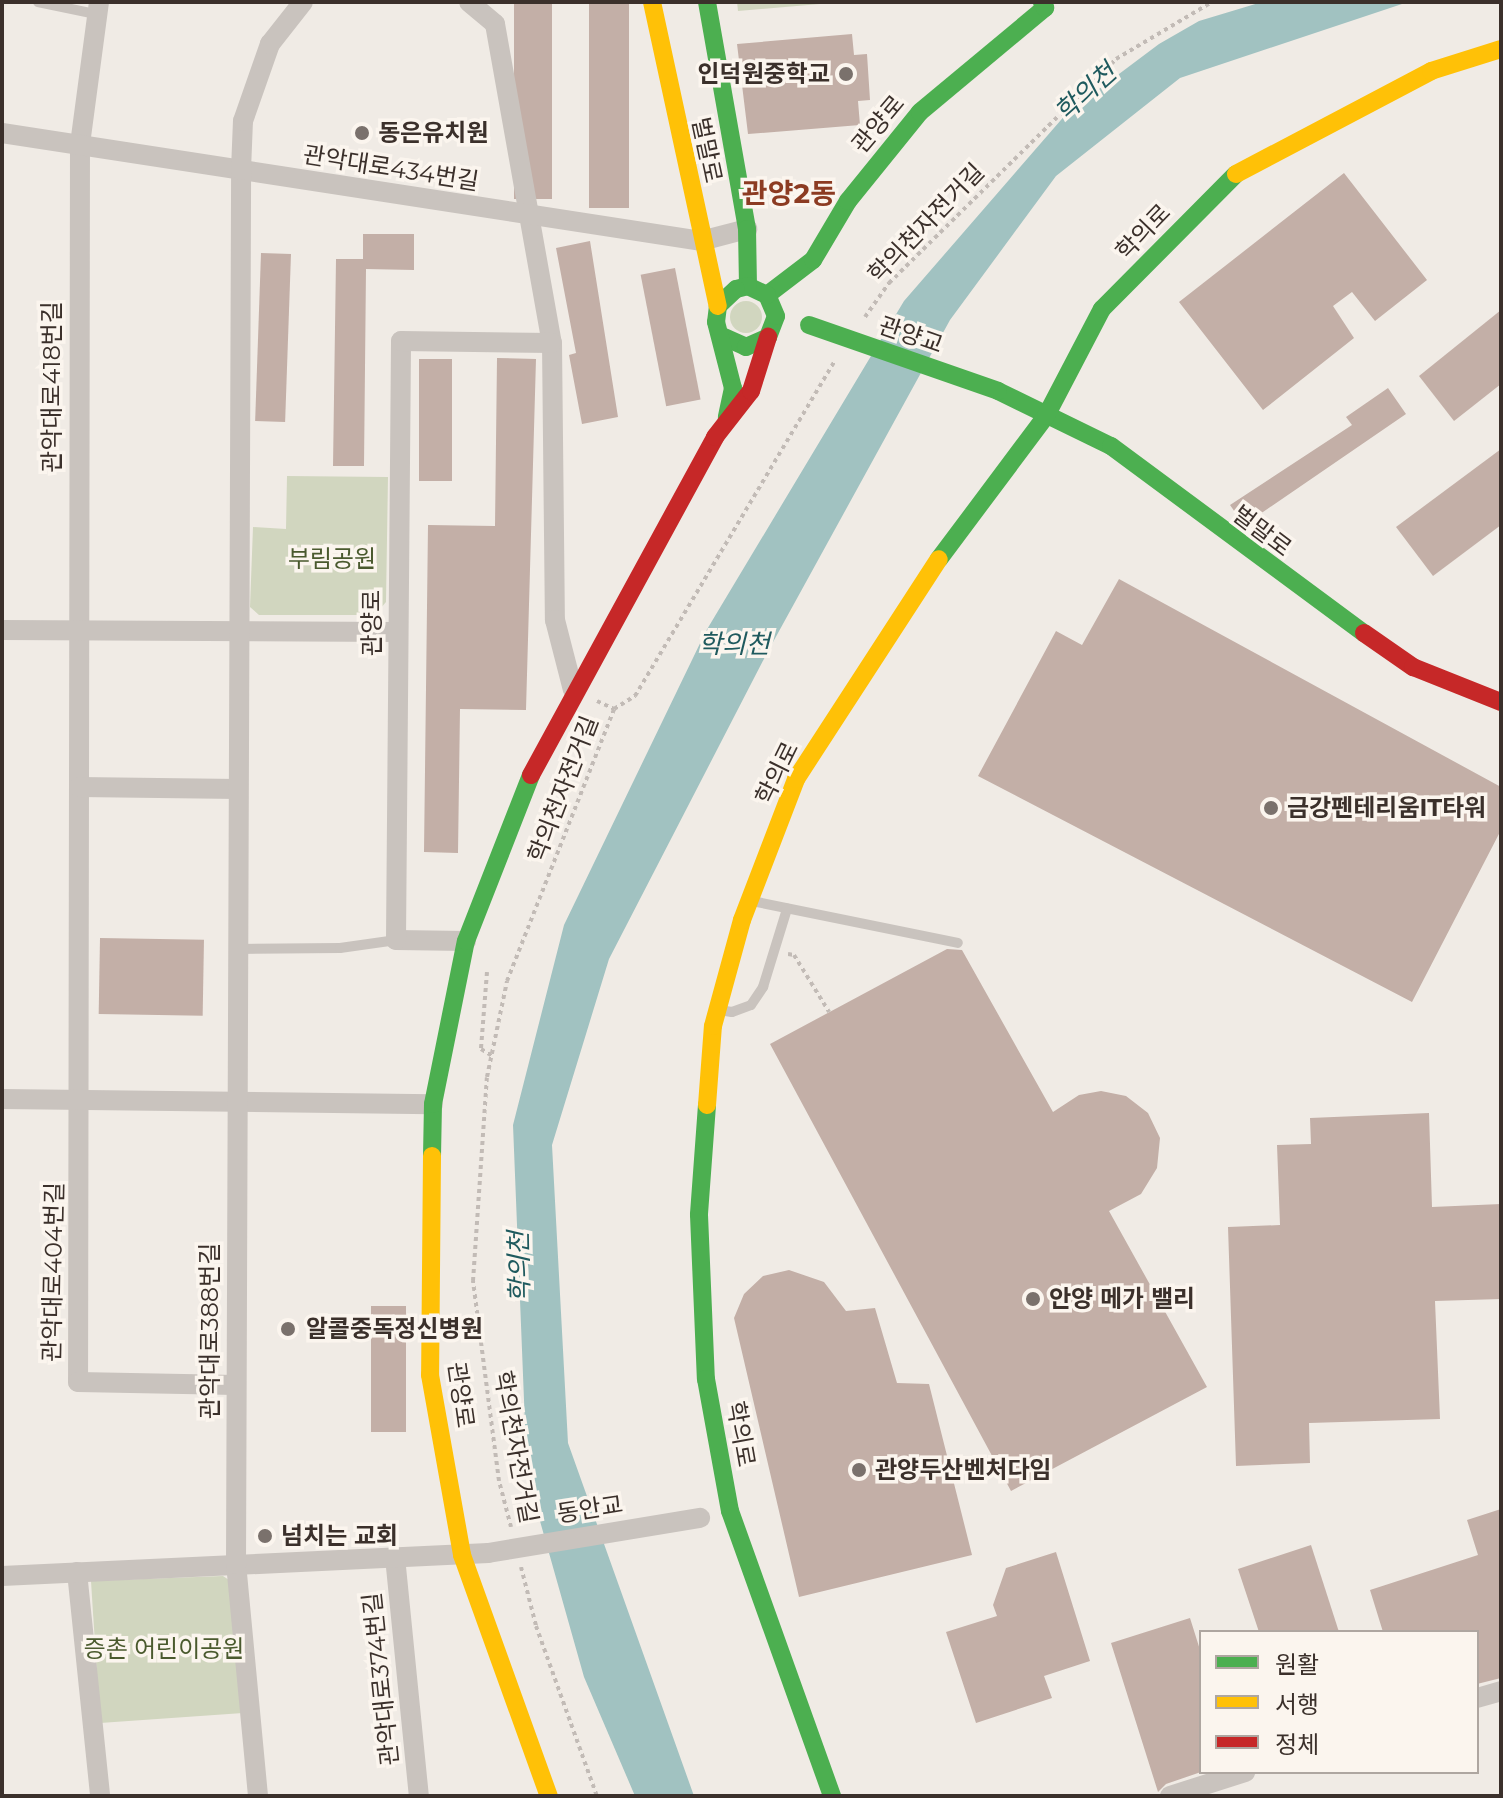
<!DOCTYPE html>
<meta charset="utf-8">
<style>
body{margin:0}
#map{position:relative;width:1503px;height:1798px;overflow:hidden;background:#f0ebe5;font-family:Montserrat,"Noto Sans KR",sans-serif}
div>[style]{position:absolute}
.green>*{inset:0;background:#d1d6bf}
.round{border-radius:50%}
.water>*{inset:0;background:#a1c2c1}
.building>*{inset:0;background:#c3afa7;transform-origin:0 0}
.path>*{height:4px;margin-top:-2px;transform-origin:0;background:repeating-linear-gradient(90deg,#c2bbb6 0 4px,transparent 0 8px)}
.lane>*{height:10px;margin:-5px;padding:0 5px;transform-origin:5px;border-radius:5px;background:#c9c3be}
.street>*{height:20px;margin:-10px;padding:0 10px;transform-origin:10px;border-radius:10px;background:#c9c3be}
.fast>*{height:18px;margin:-9px;padding:0 9px;transform-origin:9px;border-radius:9px;background:#4caf50}
.slow>*{height:18px;margin:-9px;padding:0 9px;transform-origin:9px;border-radius:9px;background:#ffc107}
.jam>*{height:18px;margin:-9px;padding:0 9px;transform-origin:9px;border-radius:9px;background:#c62828}
.street-bridge>*{height:20px;margin:-10px;padding:0 10px;transform-origin:10px;border-radius:10px;background:#c9c3be}
.fast-bridge>*{height:18px;margin:-9px;padding:0 9px;transform-origin:9px;border-radius:9px;background:#4caf50}
.dots>*{width:22px;height:22px;translate:-50% -50%;box-sizing:border-box;border:4px solid #fbf5ee;border-radius:50%}
span{translate:-50% -50%;white-space:nowrap;text-align:center;line-height:1.15;-webkit-text-stroke:7px #fbf5ee;paint-order:stroke}
.poi-label{font-size:24px;color:#3b302b;font-weight:700}
.right{translate:-100% -50%;text-align:right}
.left{translate:0 -50%;text-align:left}
.street-label{font-size:24px;color:#3b302b}
.park-label{font-size:24px;color:#4a5a2e}
.water-label{font-size:26px;color:#1f5a5e;font-style:italic}
.quarter-label{font-size:28px;color:#8c3b22;font-weight:700}
.frame{position:absolute;inset:0;border:4px solid #3b302b;pointer-events:none}
.legend{position:absolute;left:1199px;top:1630px;width:280px;height:144px;box-sizing:border-box;background:#fbf5ee;border:2px solid #aea6a0;margin:0;padding:10px 14px;list-style:none;font-size:24px;color:#3b302b}
.legend li{display:flex;align-items:center;gap:16px;height:40px}
.legend b{width:40px;border:2px solid #aea6a0}
</style>
<div id="map">
<div class="green">
<i style="clip-path:polygon(737px 2px,843px 2px,738px 11px)"></i>
<i class="round" style="left:730px;top:301px;width:32px;height:32px"></i>
<i style="clip-path:polygon(287px 476px,388px 477px,386px 602px,375px 615px,259px 615px,250px 607px,253px 527px,286px 529px)"></i>
<i style="clip-path:polygon(223px 1576px,229px 1580px,243px 1713px,100px 1723px,91px 1581px)"></i>
</div>
<div class="water">
<i style="clip-path:polygon(1262px 2px,1408px 2px,1180px 78px,1056px 176px,950px 320px,767px 653px,609px 959px,552px 1145px,568px 1443px,694px 1796px,635px 1796px,584px 1677px,527px 1475px,513px 1125px,564px 925px,706px 631px,904px 301px,1067px 113px,1159px 44px,1199px 21px)"></i>
</div>
<div class="building">
<i style="left:514px;top:2px;width:38px;height:197px"></i>
<i style="left:589px;top:2px;width:40px;height:206px"></i>
<i style="clip-path:polygon(852px 34px,854px 55px,867px 54px,870px 100px,858px 101px,860px 125px,748px 134px,737px 44px)"></i>
<i style="clip-path:polygon(1344px 173px,1427px 280px,1375px 321px,1352px 292px,1333px 306px,1354px 338px,1263px 410px,1179px 302px)"></i>
<i style="clip-path:polygon(363px 234px,414px 234px,414px 270px,366px 269px,364px 466px,333px 466px,336px 259px,363px 259px)"></i>
<i style="clip-path:polygon(590px 241px,618px 417px,582px 424px,569px 355px,576px 353px,556px 248px)"></i>
<i style="left:261px;top:253px;width:30px;height:168px;rotate:2deg"></i>
<i style="left:675px;top:268px;width:134px;height:35px;rotate:79deg"></i>
<i style="clip-path:polygon(1501px 310px,1501px 384px,1454px 421px,1419px 376px)"></i>
<i style="clip-path:polygon(497px 358px,536px 359px,526px 710px,460px 709px,458px 853px,424px 852px,428px 525px,495px 526px)"></i>
<i style="left:419px;top:359px;width:33px;height:122px"></i>
<i style="clip-path:polygon(1388px 388px,1406px 414px,1244px 525px,1230px 505px,1352px 425px,1346px 417px)"></i>
<i style="clip-path:polygon(1501px 449px,1501px 525px,1433px 576px,1396px 527px)"></i>
<i style="clip-path:polygon(1119px 579px,1501px 787px,1501px 830px,1412px 1002px,978px 776px,1056px 631px,1082px 645px)"></i>
<i style="left:100px;top:938px;width:104px;height:76px;rotate:1deg"></i>
<i style="clip-path:polygon(947px 949px,962px 950px,1053px 1112px,1079px 1095px,1101px 1091px,1126px 1096px,1148px 1113px,1160px 1138px,1157px 1168px,1141px 1194px,1109px 1211px,1207px 1387px,1011px 1491px,770px 1044px)"></i>
<i style="clip-path:polygon(1429px 1113px,1432px 1207px,1501px 1204px,1501px 1299px,1435px 1301px,1440px 1419px,1309px 1423px,1310px 1463px,1236px 1466px,1228px 1227px,1280px 1225px,1277px 1145px,1311px 1144px,1310px 1118px)"></i>
<i style="clip-path:polygon(789px 1270px,824px 1282px,846px 1311px,875px 1308px,897px 1383px,929px 1384px,972px 1555px,799px 1597px,734px 1318px,744px 1294px,763px 1276px)"></i>
<i style="left:371px;top:1306px;width:35px;height:126px"></i>
<i style="clip-path:polygon(1501px 1509px,1501px 1678px,1477px 1684px,1477px 1632px,1383px 1632px,1370px 1590px,1478px 1555px,1467px 1520px)"></i>
<i style="clip-path:polygon(1311px 1545px,1339px 1632px,1259px 1632px,1238px 1569px)"></i>
<i style="clip-path:polygon(1056px 1552px,1090px 1661px,1044px 1676px,1052px 1698px,976px 1723px,946px 1632px,997px 1616px,993px 1605px,1006px 1568px)"></i>
<i style="clip-path:polygon(1190px 1618px,1201px 1653px,1201px 1772px,1166px 1784px,1158px 1792px,1111px 1643px)"></i>
</div>
<div class="path">
<i style="left:865px;top:317px;width:42px;rotate:-54.8deg"></i>
<i style="left:889px;top:283px;width:319px;rotate:-44.6deg"></i>
<i style="left:1116px;top:59px;width:112px;rotate:-30.7deg"></i>
<i style="left:597px;top:701px;width:19px;rotate:25deg"></i>
<i style="left:788px;top:954px;width:6px;rotate:9deg"></i>
<i style="left:794px;top:955px;width:67px;rotate:58.4deg"></i>
<i style="left:487px;top:972px;width:77px;rotate:94.5deg"></i>
<i style="left:481px;top:1049px;width:13px;rotate:32deg"></i>
<i style="left:511px;top:1527px;width:48px;rotate:-104.6deg"></i>
<i style="left:499px;top:1481px;width:202px;rotate:-97.4deg"></i>
<i style="left:473px;top:1281px;width:204px;rotate:-86.1deg"></i>
<i style="left:487px;top:1077px;width:98px;rotate:-78.2deg"></i>
<i style="left:507px;top:981px;width:292px;rotate:-68.5deg"></i>
<i style="left:614px;top:709px;width:25px;rotate:-32deg"></i>
<i style="left:635px;top:696px;width:390px;rotate:-59.2deg"></i>
<i style="left:521px;top:1567px;width:61px;rotate:75.7deg"></i>
<i style="left:536px;top:1626px;width:181px;rotate:70.3deg"></i>
</div>
<div class="lane">
<i style="left:38px;top:2px;width:58px;rotate:11.9deg"></i>
<i style="left:752px;top:901px;width:210px;rotate:11.5deg"></i>
<i style="left:238px;top:949px;width:102px;rotate:-0.6deg"></i>
<i style="left:340px;top:948px;width:57px;rotate:-8.1deg"></i>
<i style="left:719px;top:1010px;width:13px;rotate:9deg"></i>
<i style="left:732px;top:1012px;width:20px;rotate:-20deg"></i>
<i style="left:751px;top:1005px;width:22px;rotate:-56deg"></i>
<i style="left:763px;top:987px;width:82px;rotate:-72.9deg"></i>
</div>
<div class="street">
<i style="left:99px;top:2px;width:143px;rotate:97.6deg"></i>
<i style="left:80px;top:144px;width:1238px;rotate:90.09deg"></i>
<i style="left:78px;top:1382px;width:158px;rotate:1.1deg"></i>
<i style="left:469px;top:2px;width:34px;rotate:40deg"></i>
<i style="left:495px;top:24px;width:324px;rotate:79.9deg"></i>
<i style="left:552px;top:343px;width:277px;rotate:89.4deg"></i>
<i style="left:555px;top:620px;width:72px;rotate:75.6deg"></i>
<i style="left:2px;top:133px;width:707px;rotate:8.78deg"></i>
<i style="left:701px;top:241px;width:48px;rotate:-14.6deg"></i>
<i style="left:2px;top:630px;width:396px;rotate:0.3deg"></i>
<i style="left:79px;top:787px;width:159px;rotate:0.7deg"></i>
<i style="left:466px;top:941px;width:70px;rotate:-179.2deg"></i>
<i style="left:396px;top:940px;width:599px;rotate:-89.52deg"></i>
<i style="left:401px;top:341px;width:151px;rotate:0.8deg"></i>
<i style="left:2px;top:1099px;width:431px;rotate:0.7deg"></i>
<i style="left:395px;top:1557px;width:240px;rotate:84.3deg"></i>
<i style="left:77px;top:1572px;width:225px;rotate:84.1deg"></i>
<i style="left:2px;top:1576px;width:487px;rotate:-2.7deg"></i>
<i style="left:1477px;top:1698px;width:25px;rotate:-16deg"></i>
<i style="left:258px;top:1796px;width:233px;rotate:-95.4deg"></i>
<i style="left:236px;top:1564px;width:1394px;rotate:-89.79deg"></i>
<i style="left:241px;top:170px;width:49px;rotate:-87.7deg"></i>
<i style="left:243px;top:121px;width:82px;rotate:-70.7deg"></i>
<i style="left:270px;top:44px;width:53px;rotate:-51.8deg"></i>
<i style="left:1170px;top:1796px;width:79px;rotate:-17.7deg"></i>
</div>
<div class="fast">
<i style="left:707px;top:2px;width:230px;rotate:80deg"></i>
<i style="left:747px;top:229px;width:57px;rotate:89deg"></i>
<i style="left:767px;top:295px;width:58px;rotate:-37.3deg"></i>
<i style="left:813px;top:260px;width:69px;rotate:-59.3deg"></i>
<i style="left:848px;top:201px;width:114px;rotate:-51deg"></i>
<i style="left:920px;top:112px;width:163px;rotate:-39.8deg"></i>
<i style="left:1045px;top:8px;width:7px;rotate:-117deg"></i>
<i style="left:724px;top:337px;width:24px;rotate:24deg"></i>
<i style="left:746px;top:347px;width:24px;rotate:-24deg"></i>
<i style="left:768px;top:337px;width:22px;rotate:-69deg"></i>
<i style="left:776px;top:316px;width:23px;rotate:-113deg"></i>
<i style="left:767px;top:295px;width:21px;rotate:-155deg"></i>
<i style="left:748px;top:286px;width:12px;rotate:166deg"></i>
<i style="left:736px;top:289px;width:25px;rotate:137deg"></i>
<i style="left:718px;top:306px;width:16px;rotate:97deg"></i>
<i style="left:716px;top:322px;width:68px;rotate:75.6deg"></i>
<i style="left:733px;top:388px;width:30px;rotate:102deg"></i>
<i style="left:998px;top:391px;width:126px;rotate:26deg"></i>
<i style="left:1111px;top:446px;width:315px;rotate:36.5deg"></i>
<i style="left:939px;top:559px;width:179px;rotate:-53.2deg"></i>
<i style="left:1046px;top:416px;width:121px;rotate:-62.4deg"></i>
<i style="left:1102px;top:309px;width:190px;rotate:-45.2deg"></i>
<i style="left:707px;top:1105px;width:110px;rotate:94.2deg"></i>
<i style="left:699px;top:1215px;width:164px;rotate:87.6deg"></i>
<i style="left:706px;top:1379px;width:134px;rotate:79.7deg"></i>
<i style="left:730px;top:1511px;width:303px;rotate:70.3deg"></i>
<i style="left:432px;top:1156px;width:52px;rotate:-88.9deg"></i>
<i style="left:433px;top:1104px;width:166px;rotate:-78.6deg"></i>
<i style="left:466px;top:941px;width:178px;rotate:-68.6deg"></i>
</div>
<div class="slow">
<i style="left:652px;top:2px;width:311px;rotate:77.8deg"></i>
<i style="left:1236px;top:174px;width:221px;rotate:-27.8deg"></i>
<i style="left:1431px;top:71px;width:73px;rotate:-17.4deg"></i>
<i style="left:707px;top:1105px;width:79px;rotate:-85.7deg"></i>
<i style="left:713px;top:1026px;width:110px;rotate:-74.7deg"></i>
<i style="left:742px;top:920px;width:151px;rotate:-69deg"></i>
<i style="left:796px;top:779px;width:262px;rotate:-57deg"></i>
<i style="left:432px;top:1156px;width:219px;rotate:90.5deg"></i>
<i style="left:430px;top:1375px;width:183px;rotate:79.9deg"></i>
<i style="left:462px;top:1555px;width:256px;rotate:70.2deg"></i>
</div>
<div class="jam">
<i style="left:1364px;top:633px;width:60px;rotate:34.8deg"></i>
<i style="left:1413px;top:667px;width:95px;rotate:21.7deg"></i>
<i style="left:531px;top:775px;width:385px;rotate:-61.4deg"></i>
<i style="left:715px;top:437px;width:58px;rotate:-52deg"></i>
<i style="left:751px;top:391px;width:57px;rotate:-72.5deg"></i>
</div>
<div class="street-bridge">
<i style="left:488px;top:1553px;width:215px;rotate:-9.4deg"></i>
</div>
<div class="fast-bridge">
<i style="left:809px;top:325px;width:200px;rotate:19.2deg"></i>
</div>
<div class="dots">
<i style="left:846px;top:74px;background:#7a716c"></i>
<i style="left:362px;top:133px;background:#7a716c"></i>
<i style="left:1271px;top:808px;background:#7a716c"></i>
<i style="left:1033px;top:1299px;background:#7a716c"></i>
<i style="left:288px;top:1329px;background:#7a716c"></i>
<i style="left:859px;top:1470px;background:#7a716c"></i>
<i style="left:265px;top:1536px;background:#7a716c"></i>
</div>
<div class="poi-label">
<span class="right" style="left:830px;top:74px">인덕원중학교</span>
<span class="left" style="left:378px;top:133px">동은유치원</span>
<span class="left" style="left:1287px;top:808px">금강펜테리움IT타워</span>
<span class="left" style="left:1049px;top:1299px">안양 메가 밸리</span>
<span class="left" style="left:306px;top:1329px">알콜중독정신병원</span>
<span class="left" style="left:875px;top:1470px">관양두산벤처다임</span>
<span class="left" style="left:281px;top:1536px">넘치는 교회</span>
</div>
<div class="street-label">
<span style="left:878px;top:124px;rotate:-50deg">관양로</span>
<span style="left:707px;top:150px;rotate:78deg">벌말로</span>
<span style="left:391px;top:168px;rotate:9deg">관악대로434번길</span>
<span style="left:926px;top:223px;rotate:-46deg">학의천자전거길</span>
<span style="left:1143px;top:232px;rotate:-46deg">학의로</span>
<span style="left:911px;top:335px;rotate:19deg">관양교</span>
<span style="left:52px;top:387px;rotate:-90deg">관악대로418번길</span>
<span style="left:1262px;top:531px;rotate:37deg">벌말로</span>
<span style="left:372px;top:623px;rotate:-90deg">관양로</span>
<span style="left:777px;top:773px;rotate:-64deg">학의로</span>
<span style="left:563px;top:789px;rotate:-69deg">학의천자전거길</span>
<span style="left:53px;top:1272px;rotate:-89deg">관악대로404번길</span>
<span style="left:210px;top:1331px;rotate:-90deg">관악대로388번길</span>
<span style="left:461px;top:1395px;rotate:82deg">관양로</span>
<span style="left:741px;top:1434px;rotate:80deg">학의로</span>
<span style="left:516px;top:1447px;rotate:80deg">학의천자전거길</span>
<span style="left:590px;top:1509px;rotate:-9deg">동안교</span>
<span style="left:381px;top:1679px;rotate:-96deg">관악대로374번길</span>
</div>
<div class="park-label">
<span style="left:332px;top:559px">부림공원</span>
<span style="left:164px;top:1649px">증촌 어린이공원</span>
</div>
<div class="water-label">
<span style="left:1086px;top:93px;rotate:-42deg">학의천</span>
<span style="left:734px;top:645px">학의천</span>
<span style="left:520px;top:1267px;rotate:-91deg">학의천</span>
</div>
<div class="quarter-label">
<span style="left:789px;top:193px">관양2동</span>
</div>
<div class="frame"></div>
<ul class="legend">
<li><b style="height:10px;background:#4caf50"></b>원활</li>
<li><b style="height:10px;background:#ffc107"></b>서행</li>
<li><b style="height:10px;background:#c62828"></b>정체</li>
</ul>
</div>
